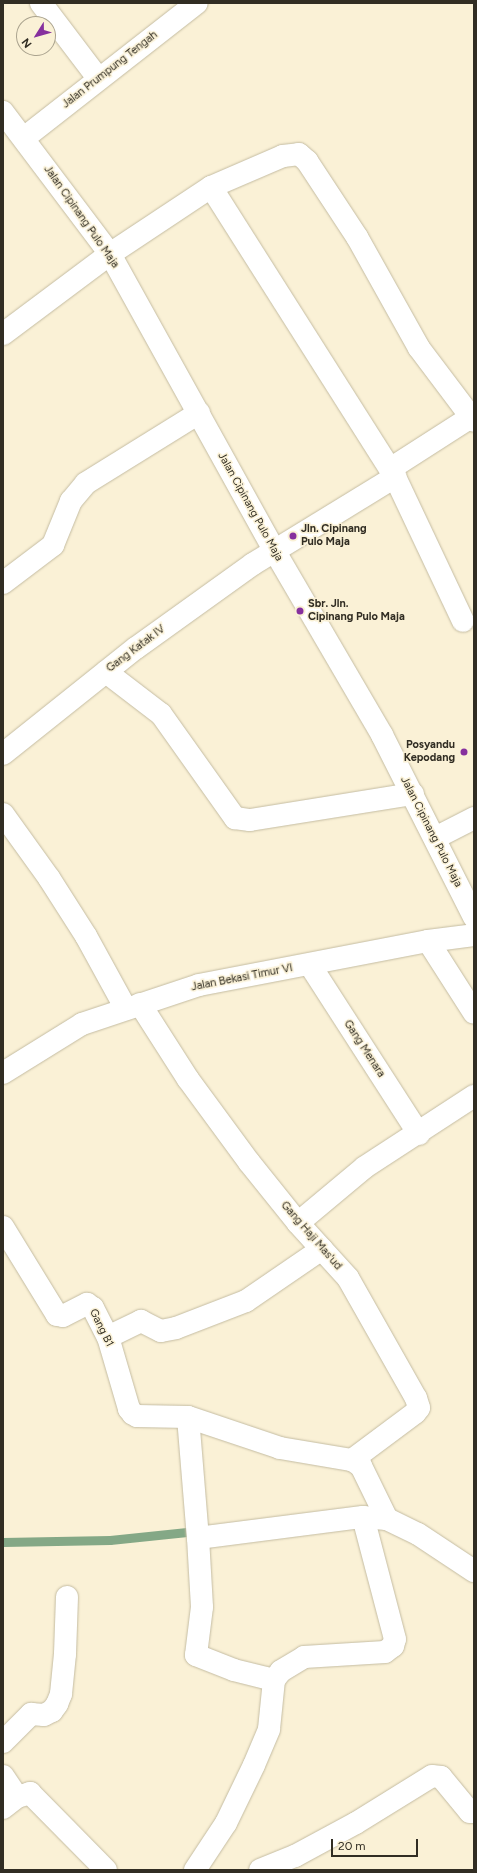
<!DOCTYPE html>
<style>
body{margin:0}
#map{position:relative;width:477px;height:1873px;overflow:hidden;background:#faf1d6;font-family:Figtree,sans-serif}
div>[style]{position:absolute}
.stream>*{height:9px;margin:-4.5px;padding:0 4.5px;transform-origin:4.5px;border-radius:4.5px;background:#84a886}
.roads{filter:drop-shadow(0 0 1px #c4bca2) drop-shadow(0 0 1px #c4bca2)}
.minor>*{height:22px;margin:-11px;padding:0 11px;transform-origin:11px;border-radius:11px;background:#fff}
.dots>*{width:11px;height:11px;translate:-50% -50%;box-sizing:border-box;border:2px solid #faf1d6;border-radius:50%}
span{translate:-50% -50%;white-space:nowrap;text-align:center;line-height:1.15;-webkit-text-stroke:3px #faf1d6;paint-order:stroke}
.street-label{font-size:11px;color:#312d23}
.poi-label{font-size:11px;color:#312d23;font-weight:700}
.left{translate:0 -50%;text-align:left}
.right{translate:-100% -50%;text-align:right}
.frame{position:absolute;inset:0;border:4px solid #312d23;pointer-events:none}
.north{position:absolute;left:16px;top:16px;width:40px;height:40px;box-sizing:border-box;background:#faf1d6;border:1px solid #aaa38e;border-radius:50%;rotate:233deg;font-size:11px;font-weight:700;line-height:16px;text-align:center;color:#312d23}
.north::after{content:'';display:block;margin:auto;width:14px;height:18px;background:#86309e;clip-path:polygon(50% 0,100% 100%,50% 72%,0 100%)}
.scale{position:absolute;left:331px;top:1839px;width:87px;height:18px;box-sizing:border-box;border:2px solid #312d23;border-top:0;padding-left:5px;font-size:12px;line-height:14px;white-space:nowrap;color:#312d23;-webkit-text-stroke:3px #faf1d6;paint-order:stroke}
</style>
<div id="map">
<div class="stream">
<i style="left:3px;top:1542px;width:107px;rotate:-1.1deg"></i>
<i style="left:110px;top:1540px;width:87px;rotate:-5.9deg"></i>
</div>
<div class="roads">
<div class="minor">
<i style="left:41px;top:3px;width:94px;rotate:52.8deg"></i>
<i style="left:3px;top:112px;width:178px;rotate:53deg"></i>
<i style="left:110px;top:254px;width:338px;rotate:61deg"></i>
<i style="left:274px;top:550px;width:214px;rotate:59.7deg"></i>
<i style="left:382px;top:735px;width:204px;rotate:63.2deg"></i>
<i style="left:24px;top:138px;width:219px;rotate:-38deg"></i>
<i style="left:211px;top:187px;width:343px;rotate:57.6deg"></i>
<i style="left:395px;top:477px;width:159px;rotate:64.7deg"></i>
<i style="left:3px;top:334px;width:134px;rotate:-36.8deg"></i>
<i style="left:110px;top:254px;width:121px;rotate:-33.6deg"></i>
<i style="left:211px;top:187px;width:78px;rotate:-23.3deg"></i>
<i style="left:283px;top:156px;width:16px;rotate:-7deg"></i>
<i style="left:299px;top:154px;width:11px;rotate:41deg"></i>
<i style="left:307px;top:161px;width:91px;rotate:56.7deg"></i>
<i style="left:357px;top:237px;width:127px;rotate:60.8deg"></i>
<i style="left:419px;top:348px;width:91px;rotate:53deg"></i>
<i style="left:390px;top:469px;width:100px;rotate:-32.7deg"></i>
<i style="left:3px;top:583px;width:63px;rotate:-37.2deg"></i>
<i style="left:53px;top:545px;width:48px;rotate:-67.8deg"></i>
<i style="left:71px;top:501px;width:23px;rotate:-50deg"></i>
<i style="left:86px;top:483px;width:133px;rotate:-31.8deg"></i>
<i style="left:106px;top:672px;width:69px;rotate:37.4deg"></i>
<i style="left:161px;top:714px;width:128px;rotate:54.6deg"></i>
<i style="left:235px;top:818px;width:15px;rotate:8deg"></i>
<i style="left:250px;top:820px;width:165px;rotate:-9.1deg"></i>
<i style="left:3px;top:754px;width:170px;rotate:-38.6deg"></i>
<i style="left:136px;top:648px;width:144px;rotate:-35.7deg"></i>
<i style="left:253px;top:564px;width:167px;rotate:-31.5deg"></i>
<i style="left:3px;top:814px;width:79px;rotate:54.3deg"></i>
<i style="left:49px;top:878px;width:69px;rotate:57.5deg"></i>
<i style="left:86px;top:936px;width:83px;rotate:61.3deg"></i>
<i style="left:435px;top:838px;width:44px;rotate:-27.1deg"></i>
<i style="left:428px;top:941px;width:85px;rotate:57.4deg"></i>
<i style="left:310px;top:965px;width:201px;rotate:57.2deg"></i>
<i style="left:140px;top:1004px;width:89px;rotate:57.4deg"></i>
<i style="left:188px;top:1079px;width:103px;rotate:53.7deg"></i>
<i style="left:249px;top:1162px;width:78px;rotate:51.2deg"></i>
<i style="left:298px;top:1223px;width:74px;rotate:47.7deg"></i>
<i style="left:348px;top:1278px;width:138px;rotate:60.5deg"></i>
<i style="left:416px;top:1398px;width:10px;rotate:73deg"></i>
<i style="left:419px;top:1408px;width:6px;rotate:129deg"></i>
<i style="left:415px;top:1413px;width:79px;rotate:143.3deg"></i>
<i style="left:3px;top:1073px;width:93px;rotate:-31.8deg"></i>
<i style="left:82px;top:1024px;width:123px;rotate:-18.4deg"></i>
<i style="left:199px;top:985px;width:233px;rotate:-10.9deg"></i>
<i style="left:428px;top:941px;width:46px;rotate:-7.4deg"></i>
<i style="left:298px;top:1223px;width:87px;rotate:-39.9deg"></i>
<i style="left:365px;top:1167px;width:130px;rotate:-33.1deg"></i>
<i style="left:3px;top:1227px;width:103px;rotate:58.5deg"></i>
<i style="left:57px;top:1315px;width:6px;rotate:9deg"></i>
<i style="left:63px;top:1316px;width:27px;rotate:-27deg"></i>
<i style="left:87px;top:1304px;width:7px;rotate:34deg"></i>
<i style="left:93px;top:1308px;width:33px;rotate:63deg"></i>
<i style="left:108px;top:1337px;width:75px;rotate:73.7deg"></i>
<i style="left:129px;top:1409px;width:6px;rotate:51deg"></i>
<i style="left:133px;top:1414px;width:4px;rotate:27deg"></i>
<i style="left:137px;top:1416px;width:51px;rotate:1.1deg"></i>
<i style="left:188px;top:1417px;width:97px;rotate:18.6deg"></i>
<i style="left:280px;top:1448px;width:73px;rotate:9.5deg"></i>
<i style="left:352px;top:1460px;width:11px;rotate:34deg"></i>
<i style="left:361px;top:1466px;width:59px;rotate:63.9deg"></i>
<i style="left:108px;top:1337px;width:37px;rotate:-26deg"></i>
<i style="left:141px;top:1321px;width:22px;rotate:27deg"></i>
<i style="left:161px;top:1331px;width:15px;rotate:-11deg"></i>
<i style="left:176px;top:1328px;width:75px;rotate:-21.1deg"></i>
<i style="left:246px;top:1301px;width:92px;rotate:-34.4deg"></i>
<i style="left:188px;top:1417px;width:121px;rotate:85.3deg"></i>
<i style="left:274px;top:1680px;width:41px;rotate:-166deg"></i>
<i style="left:234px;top:1670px;width:41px;rotate:-158.5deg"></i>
<i style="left:196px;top:1655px;width:48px;rotate:-82.9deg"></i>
<i style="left:202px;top:1607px;width:69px;rotate:-93.3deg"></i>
<i style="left:198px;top:1538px;width:166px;rotate:-7.3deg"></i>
<i style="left:363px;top:1517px;width:24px;rotate:5deg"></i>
<i style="left:387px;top:1519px;width:34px;rotate:26deg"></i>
<i style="left:418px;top:1534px;width:67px;rotate:33.5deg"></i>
<i style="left:3px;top:1742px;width:40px;rotate:-45deg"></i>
<i style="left:31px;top:1714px;width:13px;rotate:4deg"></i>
<i style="left:44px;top:1715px;width:9px;rotate:-27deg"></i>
<i style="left:52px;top:1711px;width:9px;rotate:-54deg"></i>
<i style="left:57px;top:1704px;width:11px;rotate:-68deg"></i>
<i style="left:61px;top:1694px;width:40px;rotate:-84.3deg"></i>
<i style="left:65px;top:1654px;width:57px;rotate:-88deg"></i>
<i style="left:3px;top:1776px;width:25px;rotate:56deg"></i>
<i style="left:17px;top:1797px;width:18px;rotate:142deg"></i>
<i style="left:17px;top:1797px;width:14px;rotate:-17deg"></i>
<i style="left:30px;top:1793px;width:108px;rotate:45.4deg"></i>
<i style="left:195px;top:1870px;width:56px;rotate:-56.6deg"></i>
<i style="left:226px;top:1823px;width:64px;rotate:-64.2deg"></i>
<i style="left:254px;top:1765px;width:39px;rotate:-67deg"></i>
<i style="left:269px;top:1729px;width:49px;rotate:-84.2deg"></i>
<i style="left:274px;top:1680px;width:11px;rotate:-52deg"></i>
<i style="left:281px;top:1671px;width:27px;rotate:-31deg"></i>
<i style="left:304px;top:1657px;width:81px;rotate:-3.5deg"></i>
<i style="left:385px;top:1652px;width:10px;rotate:-37deg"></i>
<i style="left:393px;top:1646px;width:7px;rotate:-74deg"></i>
<i style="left:395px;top:1639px;width:126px;rotate:-104.7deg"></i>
<i style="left:260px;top:1870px;width:38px;rotate:-22deg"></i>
<i style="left:295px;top:1856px;width:69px;rotate:-28.4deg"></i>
<i style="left:356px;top:1823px;width:89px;rotate:-31.7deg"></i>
<i style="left:432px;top:1776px;width:9px;rotate:6deg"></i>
<i style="left:441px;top:1777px;width:45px;rotate:50.4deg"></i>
<i style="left:470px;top:1812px;width:4px"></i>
</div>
</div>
<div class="dots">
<i style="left:293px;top:536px;background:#86309e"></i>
<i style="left:300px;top:611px;background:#86309e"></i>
<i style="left:464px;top:752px;background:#86309e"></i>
</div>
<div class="street-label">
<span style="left:110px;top:70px;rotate:-38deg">Jalan Prumpung Tengah</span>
<span style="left:81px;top:217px;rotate:55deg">Jalan Cipinang Pulo Maja</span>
<span style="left:250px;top:507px;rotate:61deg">Jalan Cipinang Pulo Maja</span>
<span style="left:136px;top:649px;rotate:-37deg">Gang Katak IV</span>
<span style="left:431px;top:832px;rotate:63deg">Jalan Cipinang Pulo Maja</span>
<span style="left:242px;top:978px;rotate:-11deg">Jalan Bekasi Timur VI</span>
<span style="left:364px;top:1049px;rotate:57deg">Gang Menara</span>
<span style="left:311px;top:1236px;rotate:49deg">Gang Haji Mas'ud</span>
<span style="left:101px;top:1328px;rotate:64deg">Gang B1</span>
</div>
<div class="poi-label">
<span class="left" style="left:301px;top:536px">Jln. Cipinang<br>Pulo Maja</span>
<span class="left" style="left:308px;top:611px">Sbr. Jln.<br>Cipinang Pulo Maja</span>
<span class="right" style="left:455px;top:752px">Posyandu<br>Kepodang</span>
</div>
<div class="frame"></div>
<div class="north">N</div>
<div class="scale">20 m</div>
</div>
